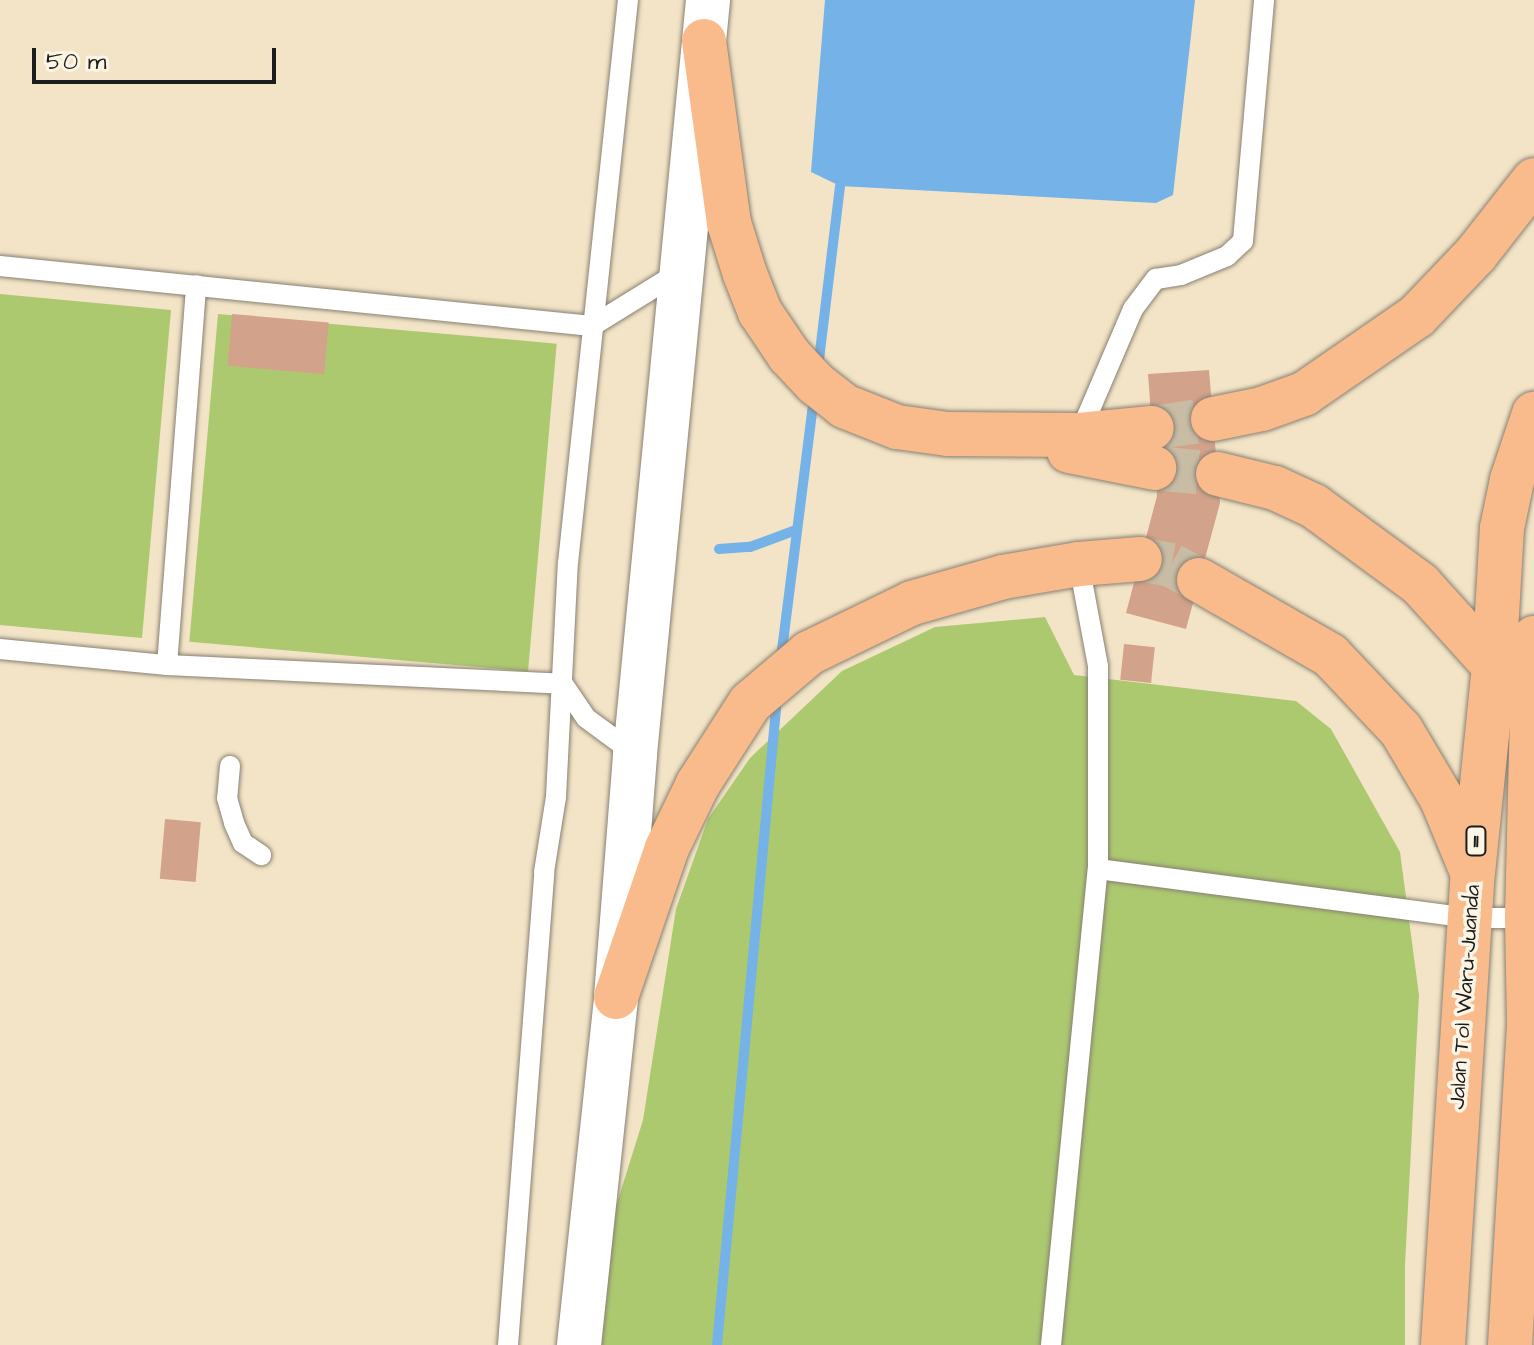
<!DOCTYPE html>
<meta charset="utf-8">
<style>
body{margin:0}
#map{position:relative;width:1534px;height:1345px;overflow:hidden;background:#f3e4c7;font-family:"Architects Daughter",sans-serif}
div>[style]{position:absolute}
.green>*{inset:0;background:#acc970;transform-origin:0 0}
.water>*{inset:0;background:#74b2e7}
.stream>*{height:10px;margin:-5px;padding:0 5px;transform-origin:5px;border-radius:5px;background:#74b2e7}
.building>*{inset:0;background:#d3a28b;transform-origin:0 0}
.motorway-tunnel>*{height:44px;margin-top:-22px;transform-origin:0;background:repeating-linear-gradient(90deg,#c8bca5 0 44px,transparent 0 66px)}
.roads{filter:drop-shadow(0 0 2px #888072) drop-shadow(0 0 2px #888072)}
.service>*{height:20px;margin:-10px;padding:0 10px;transform-origin:10px;border-radius:10px;background:#fff}
.tertiary>*{height:44px;margin:-22px;padding:0 22px;transform-origin:22px;border-radius:22px;background:#fff}
.motorway>*{height:44px;margin:-22px;padding:0 22px;transform-origin:22px;border-radius:22px;background:#fabb8c}
span{translate:-50% -50%;white-space:nowrap;text-align:center;line-height:1.15;-webkit-text-stroke:7px #fcf5e5;paint-order:stroke}
.shield-label span{padding:2px 6px;background:#fcf5e5;border:2px solid;border-radius:6px;-webkit-text-stroke-width:0}
.shield-label{font-size:20px;color:#1c1c1c;font-weight:700}
.street-label{font-size:22px;color:#1c1c1c}
.scale{position:absolute;left:32px;top:48px;width:244px;height:36px;box-sizing:border-box;border:4px solid #1c1c1c;border-top:0;padding-left:10px;font-size:24px;line-height:28px;white-space:nowrap;color:#1c1c1c;-webkit-text-stroke:6px #fcf5e5;paint-order:stroke}
</style>
<div id="map">
<div class="green">
<i style="clip-path:polygon(0 294px,171px 310px,142px 638px,0 625px)"></i>
<i style="left:218px;top:314px;width:340px;height:329px;rotate:5deg"></i>
<i style="clip-path:polygon(1045px 617px,1074px 675px,1296px 701px,1331px 729px,1400px 852px,1419px 995px,1405px 1265px,1405px 1345px,601px 1345px,613px 1216px,643px 1120px,676px 909px,708px 819px,750px 758px,842px 671px,935px 627px)"></i>
</div>
<div class="water">
<i style="clip-path:polygon(825px 0,1195px 0,1173px 195px,1156px 203px,840px 186px,811px 172px)"></i>
</div>
<div class="stream">
<i style="left:818px;top:368px;width:183px;rotate:-83.1deg"></i>
<i style="left:719px;top:549px;width:31px;rotate:-4deg"></i>
<i style="left:750px;top:547px;width:49px;rotate:-20.3deg"></i>
<i style="left:781px;top:658px;width:264px;rotate:-82.8deg"></i>
<i style="left:717px;top:1345px;width:650px;rotate:-84.7deg"></i>
</div>
<div class="building">
<i style="left:232px;top:314px;width:97px;height:52px;rotate:5deg"></i>
<i style="clip-path:polygon(1209px 370px,1220px 503px,1186px 629px,1126px 613px,1157px 496px,1148px 374px)"></i>
<i style="left:1124px;top:644px;width:31px;height:36px;rotate:6deg"></i>
<i style="left:165px;top:819px;width:36px;height:60px;rotate:5deg"></i>
</div>
<div class="motorway-tunnel">
<i style="left:1152px;top:428px;width:62px;rotate:-8.4deg"></i>
<i style="left:1154px;top:468px;width:64px;rotate:5.4deg"></i>
<i style="left:1140px;top:559px;width:32px;rotate:11deg"></i>
<i style="left:1171px;top:565px;width:32px;rotate:28deg"></i>
</div>
<div class="roads">
<div class="service">
<i style="left:0;top:266px;width:595px;rotate:5.79deg"></i>
<i style="left:592px;top:326px;width:105px;rotate:-31.7deg"></i>
<i style="left:1079px;top:435px;width:137px;rotate:-66.8deg"></i>
<i style="left:1133px;top:309px;width:38px;rotate:-53deg"></i>
<i style="left:1156px;top:279px;width:25px;rotate:-9deg"></i>
<i style="left:1181px;top:275px;width:50px;rotate:-22.4deg"></i>
<i style="left:1227px;top:256px;width:22px;rotate:-43deg"></i>
<i style="left:1243px;top:241px;width:242px;rotate:-85deg"></i>
<i style="left:0;top:649px;width:168px;rotate:5.5deg"></i>
<i style="left:167px;top:665px;width:396px;rotate:2.7deg"></i>
<i style="left:563px;top:684px;width:41px;rotate:55.9deg"></i>
<i style="left:586px;top:718px;width:61px;rotate:36.3deg"></i>
<i style="left:167px;top:665px;width:381px;rotate:-85.6deg"></i>
<i style="left:230px;top:766px;width:32px;rotate:95deg"></i>
<i style="left:227px;top:798px;width:26px;rotate:74deg"></i>
<i style="left:234px;top:823px;width:22px;rotate:66deg"></i>
<i style="left:243px;top:843px;width:22px;rotate:34deg"></i>
<i style="left:1098px;top:869px;width:376px;rotate:7.5deg"></i>
<i style="left:1471px;top:918px;width:56px"></i>
<i style="left:508px;top:1345px;width:474px;rotate:-85.6deg"></i>
<i style="left:544px;top:872px;width:76px;rotate:-80.9deg"></i>
<i style="left:556px;top:797px;width:234px;rotate:-87.1deg"></i>
<i style="left:568px;top:563px;width:566px;rotate:-83.92deg"></i>
<i style="left:1051px;top:1345px;width:478px;rotate:-84.4deg"></i>
<i style="left:1098px;top:869px;width:203px;rotate:-90deg"></i>
<i style="left:1098px;top:666px;width:104px;rotate:-100.6deg"></i>
</div>
<div class="tertiary">
<i style="left:579px;top:1345px;width:350px;rotate:-83.9deg"></i>
<i style="left:616px;top:997px;width:244px;rotate:-85.5deg"></i>
<i style="left:635px;top:754px;width:758px;rotate:-84.47deg"></i>
</div>
<div class="motorway">
<i style="left:704px;top:41px;width:184px;rotate:82.2deg"></i>
<i style="left:729px;top:223px;width:53px;rotate:72.6deg"></i>
<i style="left:745px;top:274px;width:41px;rotate:68.5deg"></i>
<i style="left:760px;top:312px;width:52px;rotate:56deg"></i>
<i style="left:789px;top:355px;width:38px;rotate:47deg"></i>
<i style="left:815px;top:383px;width:37px;rotate:38deg"></i>
<i style="left:844px;top:406px;width:57px;rotate:21.6deg"></i>
<i style="left:897px;top:427px;width:51px;rotate:7.8deg"></i>
<i style="left:948px;top:434px;width:131px;rotate:0.4deg"></i>
<i style="left:1079px;top:435px;width:73px;rotate:-5.5deg"></i>
<i style="left:1213px;top:419px;width:50px;rotate:-11.5deg"></i>
<i style="left:1262px;top:409px;width:45px;rotate:-19.7deg"></i>
<i style="left:1304px;top:394px;width:137px;rotate:-34.6deg"></i>
<i style="left:1417px;top:316px;width:86px;rotate:-46.4deg"></i>
<i style="left:1476px;top:254px;width:94px;rotate:-51.9deg"></i>
<i style="left:1069px;top:451px;width:87px;rotate:11.3deg"></i>
<i style="left:1218px;top:474px;width:59px;rotate:13.8deg"></i>
<i style="left:1275px;top:488px;width:43px;rotate:24.8deg"></i>
<i style="left:1314px;top:506px;width:132px;rotate:36.3deg"></i>
<i style="left:1420px;top:584px;width:110px;rotate:47.9deg"></i>
<i style="left:1494px;top:666px;width:16px;rotate:60deg"></i>
<i style="left:1199px;top:580px;width:151px;rotate:29.8deg"></i>
<i style="left:1330px;top:655px;width:103px;rotate:46.6deg"></i>
<i style="left:1401px;top:730px;width:80px;rotate:59.3deg"></i>
<i style="left:1442px;top:799px;width:74px;rotate:67.6deg"></i>
<i style="left:616px;top:997px;width:157px;rotate:-71.1deg"></i>
<i style="left:667px;top:848px;width:71px;rotate:-64.2deg"></i>
<i style="left:698px;top:784px;width:96px;rotate:-57.3deg"></i>
<i style="left:750px;top:703px;width:77px;rotate:-40.3deg"></i>
<i style="left:809px;top:653px;width:114px;rotate:-25.9deg"></i>
<i style="left:912px;top:603px;width:95px;rotate:-15.9deg"></i>
<i style="left:1003px;top:577px;width:77px;rotate:-9.7deg"></i>
<i style="left:1079px;top:564px;width:61px;rotate:-4.7deg"></i>
<i style="left:1443px;top:1345px;width:473px;rotate:-86.4deg"></i>
<i style="left:1473px;top:873px;width:208px;rotate:-84.2deg"></i>
<i style="left:1494px;top:666px;width:138px;rotate:-86.7deg"></i>
<i style="left:1502px;top:528px;width:49px;rotate:-78.2deg"></i>
<i style="left:1512px;top:480px;width:70px;rotate:-71.6deg"></i>
<i style="left:1510px;top:1345px;width:324px;rotate:-86.6deg"></i>
<i style="left:1529px;top:1022px;width:104px;rotate:-91.1deg"></i>
<i style="left:1527px;top:918px;width:280px;rotate:-88.6deg"></i>
</div>
</div>
<div class="shield-label">
<span style="left:1476px;top:841px">11</span>
</div>
<div class="street-label">
<span style="left:1465px;top:997px;rotate:-86deg">Jalan Tol Waru–Juanda</span>
</div>
<div class="scale">50 m</div>
</div>
